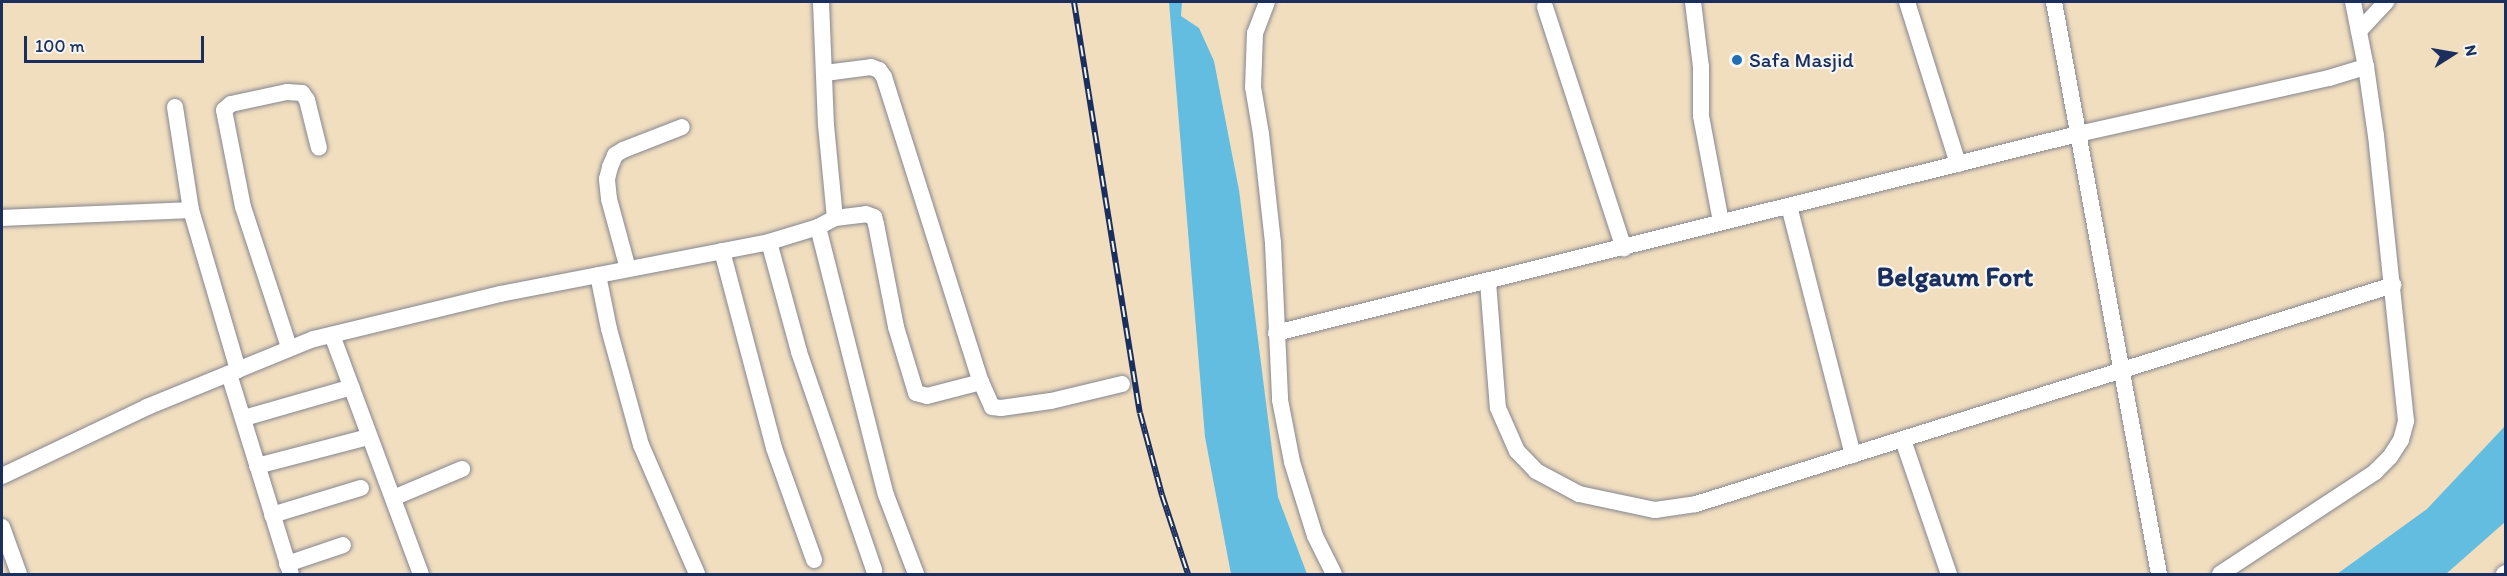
<!DOCTYPE html>
<style>
body{margin:0}
#map{position:relative;width:2507px;height:576px;overflow:hidden;background:#f1debf;font-family:Itim,sans-serif}
div>[style]{position:absolute}
.water>*{inset:0;background:#63bde1}
.roads{filter:drop-shadow(0 0 2px #86868e) drop-shadow(0 0 2px #86868e)}
.minor>*{height:16px;margin:-8px;padding:0 8px;transform-origin:8px;border-radius:8px;background:#fff}
.rail>*{height:6px;margin-top:-3px;transform-origin:0;background:repeating-linear-gradient(90deg,#f6f6f2 0 11px,#1b2f5e 0 22px);box-sizing:border-box;border-block:2px solid #1b2f5e}
.dots>*{width:16px;height:16px;translate:-50% -50%;box-sizing:border-box;border:3px solid #f6f6f2;border-radius:50%}
span{translate:-50% -50%;white-space:nowrap;text-align:center;line-height:1.15;-webkit-text-stroke:4.5px #f6f6f2;paint-order:stroke}
.poi-label{font-size:21px;color:#1b2f5e}
.left{translate:0 -50%;text-align:left}
.district-label{font-size:27px;color:#1b2f5e;font-weight:700}
.frame{position:absolute;inset:0;border:3px solid #1b2f5e;pointer-events:none}
.north{position:absolute;left:2423px;top:24px;width:60px;height:60px;-webkit-text-stroke:4px #f6f6f2;paint-order:stroke;rotate:79deg;font-size:16px;font-weight:700;line-height:24px;text-align:center;color:#1b2f5e}
.north::after{content:'';display:block;margin:auto;width:21px;height:27px;background:#1b2f5e;clip-path:polygon(50% 0,100% 100%,50% 72%,0 100%)}
.scale{position:absolute;left:24px;top:36px;width:180px;height:27px;box-sizing:border-box;border:3px solid #1b2f5e;border-top:0;padding-left:8px;font-size:18px;line-height:21px;white-space:nowrap;color:#1b2f5e;-webkit-text-stroke:4px #f6f6f2;paint-order:stroke}
</style>
<div id="map">
<div class="water">
<i style="clip-path:polygon(1169px 2px,1182px 2px,1181px 16px,1199px 28px,1214px 61px,1239px 190px,1278px 497px,1307px 574px,1231px 574px,1205px 437px)"></i>
<i style="clip-path:polygon(2505px 426px,2505px 522px,2446px 574px,2337px 574px,2427px 509px)"></i>
</div>
<div class="roads">
<div class="minor">
<i style="left:821px;top:2px;width:123px;rotate:87.7deg"></i>
<i style="left:826px;top:125px;width:93px;rotate:84.5deg"></i>
<i style="left:1267px;top:2px;width:33px;rotate:111deg"></i>
<i style="left:1255px;top:33px;width:54px;rotate:92.1deg"></i>
<i style="left:1253px;top:87px;width:48px;rotate:80.3deg"></i>
<i style="left:1261px;top:134px;width:110px;rotate:83.7deg"></i>
<i style="left:1273px;top:243px;width:157px;rotate:87.4deg"></i>
<i style="left:1280px;top:400px;width:63px;rotate:79deg"></i>
<i style="left:1292px;top:462px;width:77px;rotate:72.7deg"></i>
<i style="left:1315px;top:536px;width:42px;rotate:63.4deg"></i>
<i style="left:1693px;top:2px;width:65px;rotate:83deg"></i>
<i style="left:1701px;top:67px;width:49px;rotate:90deg"></i>
<i style="left:1701px;top:116px;width:108px;rotate:79.3deg"></i>
<i style="left:1907px;top:2px;width:170px;rotate:72.5deg"></i>
<i style="left:2054px;top:2px;width:582px;rotate:79.6deg"></i>
<i style="left:1545px;top:7px;width:254px;rotate:71.9deg"></i>
<i style="left:2359px;top:31px;width:40px;rotate:-47deg"></i>
<i style="left:825px;top:73px;width:46px;rotate:-7.4deg"></i>
<i style="left:871px;top:67px;width:9px;rotate:21deg"></i>
<i style="left:879px;top:70px;width:9px;rotate:54deg"></i>
<i style="left:884px;top:77px;width:320px;rotate:72.4deg"></i>
<i style="left:981px;top:382px;width:27px;rotate:66deg"></i>
<i style="left:992px;top:407px;width:9px;rotate:6deg"></i>
<i style="left:1001px;top:408px;width:50px;rotate:-8deg"></i>
<i style="left:1051px;top:401px;width:73px;rotate:-13.5deg"></i>
<i style="left:175px;top:107px;width:104px;rotate:81.2deg"></i>
<i style="left:191px;top:210px;width:167px;rotate:73.6deg"></i>
<i style="left:1789px;top:206px;width:257px;rotate:75.6deg"></i>
<i style="left:2px;top:218px;width:189px;rotate:-2.4deg"></i>
<i style="left:818px;top:227px;width:276px;rotate:75.8deg"></i>
<i style="left:886px;top:495px;width:85px;rotate:69.2deg"></i>
<i style="left:769px;top:242px;width:114px;rotate:74.7deg"></i>
<i style="left:799px;top:352px;width:231px;rotate:71deg"></i>
<i style="left:722px;top:251px;width:204px;rotate:75.2deg"></i>
<i style="left:774px;top:448px;width:119px;rotate:70.3deg"></i>
<i style="left:628px;top:269px;width:73px;rotate:-105.2deg"></i>
<i style="left:609px;top:199px;width:20px;rotate:-96deg"></i>
<i style="left:607px;top:179px;width:12px;rotate:-76deg"></i>
<i style="left:610px;top:167px;width:13px;rotate:-67deg"></i>
<i style="left:615px;top:155px;width:9px;rotate:-32deg"></i>
<i style="left:623px;top:150px;width:63px;rotate:-21.3deg"></i>
<i style="left:598px;top:275px;width:55px;rotate:78.5deg"></i>
<i style="left:609px;top:329px;width:120px;rotate:74.6deg"></i>
<i style="left:641px;top:445px;width:141px;rotate:66.5deg"></i>
<i style="left:1488px;top:282px;width:126px;rotate:85.5deg"></i>
<i style="left:1498px;top:408px;width:47px;rotate:66.2deg"></i>
<i style="left:1517px;top:451px;width:28px;rotate:46deg"></i>
<i style="left:1536px;top:471px;width:49px;rotate:28.1deg"></i>
<i style="left:1579px;top:494px;width:78px;rotate:11.9deg"></i>
<i style="left:1655px;top:510px;width:41px;rotate:-8.3deg"></i>
<i style="left:1696px;top:504px;width:731px;rotate:-17.44deg"></i>
<i style="left:1276px;top:333px;width:826px;rotate:-13.94deg"></i>
<i style="left:2078px;top:134px;width:257px;rotate:-12.6deg"></i>
<i style="left:2329px;top:78px;width:39px;rotate:-17deg"></i>
<i style="left:332px;top:335px;width:255px;rotate:69.6deg"></i>
<i style="left:289px;top:347px;width:147px;rotate:-108.2deg"></i>
<i style="left:243px;top:207px;width:99px;rotate:-101.1deg"></i>
<i style="left:224px;top:110px;width:9px;rotate:-41deg"></i>
<i style="left:231px;top:104px;width:57px;rotate:-12.1deg"></i>
<i style="left:287px;top:92px;width:15px;rotate:4deg"></i>
<i style="left:302px;top:93px;width:9px;rotate:54deg"></i>
<i style="left:307px;top:100px;width:49px;rotate:76deg"></i>
<i style="left:229px;top:374px;width:209px;rotate:72.8deg"></i>
<i style="left:244px;top:418px;width:112px;rotate:-16deg"></i>
<i style="left:1903px;top:440px;width:142px;rotate:71.1deg"></i>
<i style="left:257px;top:466px;width:115px;rotate:-14.6deg"></i>
<i style="left:2px;top:476px;width:161px;rotate:-25.4deg"></i>
<i style="left:147px;top:407px;width:180px;rotate:-22.2deg"></i>
<i style="left:314px;top:339px;width:191px;rotate:-13.6deg"></i>
<i style="left:500px;top:294px;width:274px;rotate:-10.9deg"></i>
<i style="left:769px;top:242px;width:51px;rotate:-17deg"></i>
<i style="left:818px;top:227px;width:19px;rotate:-28deg"></i>
<i style="left:835px;top:218px;width:31px;rotate:-7deg"></i>
<i style="left:866px;top:214px;width:9px;rotate:21deg"></i>
<i style="left:874px;top:217px;width:7px;rotate:74deg"></i>
<i style="left:876px;top:224px;width:105px;rotate:79deg"></i>
<i style="left:896px;top:327px;width:69px;rotate:73.1deg"></i>
<i style="left:916px;top:393px;width:11px;rotate:15deg"></i>
<i style="left:927px;top:396px;width:56px;rotate:-14.5deg"></i>
<i style="left:393px;top:498px;width:75px;rotate:-22.8deg"></i>
<i style="left:272px;top:515px;width:93px;rotate:-16.9deg"></i>
<i style="left:2px;top:527px;width:50px;rotate:70.1deg"></i>
<i style="left:287px;top:564px;width:59px;rotate:-18.7deg"></i>
<i style="left:2220px;top:574px;width:186px;rotate:-33.3deg"></i>
<i style="left:2375px;top:472px;width:21px;rotate:-45deg"></i>
<i style="left:2390px;top:457px;width:20px;rotate:-57deg"></i>
<i style="left:2401px;top:440px;width:20px;rotate:-75deg"></i>
<i style="left:2406px;top:421px;width:287px;rotate:-96deg"></i>
<i style="left:2376px;top:136px;width:70px;rotate:-98.2deg"></i>
<i style="left:2366px;top:67px;width:66px;rotate:-101.3deg"></i>
<i style="left:2504px;top:574px;width:2px;rotate:-27deg"></i>
</div>
</div>
<div class="rail">
<i style="left:1074px;top:2px;width:416px;rotate:80.9deg"></i>
<i style="left:1140px;top:413px;width:85px;rotate:75deg"></i>
<i style="left:1162px;top:495px;width:83px;rotate:71.8deg"></i>
</div>
<div class="dots">
<i style="left:1737px;top:60px;background:#1f6fb2"></i>
</div>
<div class="poi-label">
<span class="left" style="left:1749px;top:60px">Safa Masjid</span>
</div>
<div class="district-label">
<span style="left:1955px;top:277px">Belgaum Fort</span>
</div>
<div class="frame"></div>
<div class="north">N</div>
<div class="scale">100 m</div>
</div>
